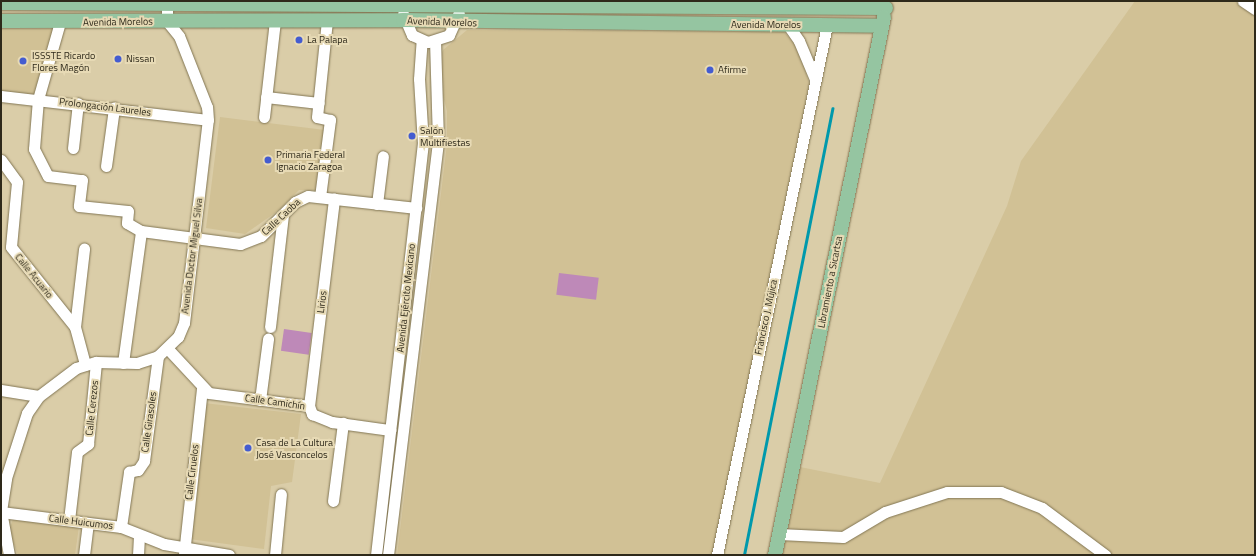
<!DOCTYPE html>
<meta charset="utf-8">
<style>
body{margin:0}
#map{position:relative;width:1256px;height:556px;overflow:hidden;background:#dacda8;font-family:"Titillium Web",sans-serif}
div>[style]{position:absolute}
.built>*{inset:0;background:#d1c195}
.green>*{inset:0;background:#be89b8;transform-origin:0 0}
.stream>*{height:2.5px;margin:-1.25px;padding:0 1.25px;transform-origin:1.25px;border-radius:1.25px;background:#0099ac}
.roads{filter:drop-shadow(0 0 1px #827654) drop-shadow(0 0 1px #827654)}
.minor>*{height:11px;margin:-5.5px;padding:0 5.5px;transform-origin:5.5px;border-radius:5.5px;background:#fff}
.major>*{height:14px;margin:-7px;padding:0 7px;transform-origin:7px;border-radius:7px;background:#95c5a1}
.dots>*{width:11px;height:11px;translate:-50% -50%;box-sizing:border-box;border:2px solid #e7dab5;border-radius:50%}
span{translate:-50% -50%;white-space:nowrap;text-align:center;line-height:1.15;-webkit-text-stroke:4px #e7dab5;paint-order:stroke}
.street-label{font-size:10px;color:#2e291a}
.poi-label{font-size:10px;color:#2e291a}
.left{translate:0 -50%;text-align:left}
.frame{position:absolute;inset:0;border:2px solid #2e291a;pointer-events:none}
</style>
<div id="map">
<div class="built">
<i style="clip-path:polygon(1135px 1px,1255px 1px,1255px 555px,779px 555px,800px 467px,880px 483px,1007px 206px,1021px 161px)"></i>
<i style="clip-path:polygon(1px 29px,55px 29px,36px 95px,1px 93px)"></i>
<i style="clip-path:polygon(467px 30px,784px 32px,798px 48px,809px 83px,713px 555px,397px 555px,447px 144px,447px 111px,440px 84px,441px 56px,443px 50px)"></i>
<i style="clip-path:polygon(220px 117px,325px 130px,318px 190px,299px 190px,279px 210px,245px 234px,206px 228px)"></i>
<i style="clip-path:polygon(204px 403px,301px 414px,292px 482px,271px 486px,264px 549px,189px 539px)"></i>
<i style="clip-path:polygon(13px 519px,79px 526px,75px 555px,18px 555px,9px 531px)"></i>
</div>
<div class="green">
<i style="left:559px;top:273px;width:40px;height:22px;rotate:7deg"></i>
<i style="left:284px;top:329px;width:28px;height:22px;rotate:8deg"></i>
</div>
<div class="stream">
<i style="left:744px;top:555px;width:455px;rotate:-78.8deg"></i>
</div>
<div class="roads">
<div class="minor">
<i style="left:1243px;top:1px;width:14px;rotate:34deg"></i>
<i style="left:403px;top:14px;width:23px;rotate:67deg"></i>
<i style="left:412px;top:35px;width:17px;rotate:24deg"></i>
<i style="left:428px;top:42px;width:22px;rotate:-18deg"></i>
<i style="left:449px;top:35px;width:24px;rotate:-66deg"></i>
<i style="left:60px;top:22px;width:80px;rotate:105.9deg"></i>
<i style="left:38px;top:99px;width:50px;rotate:94.6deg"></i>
<i style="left:34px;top:149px;width:30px;rotate:63deg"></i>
<i style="left:48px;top:176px;width:34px;rotate:7deg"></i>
<i style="left:82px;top:180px;width:26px;rotate:97deg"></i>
<i style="left:79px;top:206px;width:49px;rotate:5.8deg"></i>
<i style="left:128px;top:211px;width:12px;rotate:95deg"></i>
<i style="left:127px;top:223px;width:16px;rotate:30deg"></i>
<i style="left:141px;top:231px;width:100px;rotate:7.5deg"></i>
<i style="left:240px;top:244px;width:22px;rotate:-21deg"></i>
<i style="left:261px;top:236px;width:48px;rotate:-45deg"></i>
<i style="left:295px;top:202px;width:14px;rotate:-25deg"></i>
<i style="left:308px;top:196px;width:109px;rotate:6.3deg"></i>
<i style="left:788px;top:25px;width:19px;rotate:55deg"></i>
<i style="left:799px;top:41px;width:41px;rotate:67.2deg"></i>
<i style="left:1px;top:96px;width:208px;rotate:6.6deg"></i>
<i style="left:266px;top:97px;width:53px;rotate:6.5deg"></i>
<i style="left:264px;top:117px;width:97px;rotate:-83.5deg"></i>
<i style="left:73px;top:148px;width:45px;rotate:-83.7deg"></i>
<i style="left:1px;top:160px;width:27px;rotate:54deg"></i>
<i style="left:17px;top:182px;width:65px;rotate:95.3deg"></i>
<i style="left:11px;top:247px;width:102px;rotate:51.3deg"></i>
<i style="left:75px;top:327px;width:39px;rotate:75deg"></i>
<i style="left:106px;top:166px;width:59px;rotate:-82.1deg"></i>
<i style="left:320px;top:197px;width:78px;rotate:-82.6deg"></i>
<i style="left:330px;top:120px;width:13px;rotate:-167deg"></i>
<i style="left:317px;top:117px;width:97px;rotate:-84.1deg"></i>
<i style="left:377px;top:204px;width:48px;rotate:-82.9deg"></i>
<i style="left:75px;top:327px;width:79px;rotate:-83.4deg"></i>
<i style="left:270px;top:327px;width:113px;rotate:-83.4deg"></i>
<i style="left:168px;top:349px;width:60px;rotate:47deg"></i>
<i style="left:209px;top:393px;width:101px;rotate:7.4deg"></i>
<i style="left:309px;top:406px;width:9px;rotate:69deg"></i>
<i style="left:312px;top:414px;width:22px;rotate:22deg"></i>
<i style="left:332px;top:422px;width:59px;rotate:7.9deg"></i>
<i style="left:123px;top:363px;width:133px;rotate:-82.2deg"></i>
<i style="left:1px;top:390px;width:38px;rotate:9deg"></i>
<i style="left:260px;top:400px;width:62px;rotate:-82.5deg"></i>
<i style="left:309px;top:406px;width:209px;rotate:-83.1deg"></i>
<i style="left:333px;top:501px;width:79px;rotate:-82.7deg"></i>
<i style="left:1px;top:512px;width:121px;rotate:7.1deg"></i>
<i style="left:121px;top:527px;width:46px;rotate:21.6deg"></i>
<i style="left:164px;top:544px;width:66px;rotate:9.6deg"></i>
<i style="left:69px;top:520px;width:68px;rotate:-83.3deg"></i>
<i style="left:77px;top:452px;width:14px;rotate:-36deg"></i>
<i style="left:88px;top:444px;width:82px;rotate:-84.4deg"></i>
<i style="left:121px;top:527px;width:56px;rotate:-81.7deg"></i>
<i style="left:129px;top:472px;width:9px;rotate:-13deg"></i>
<i style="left:138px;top:470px;width:11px;rotate:-56deg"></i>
<i style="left:144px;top:461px;width:106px;rotate:-82.4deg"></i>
<i style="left:779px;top:534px;width:64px;rotate:2.7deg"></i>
<i style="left:843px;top:537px;width:49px;rotate:-30.8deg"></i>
<i style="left:885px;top:512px;width:65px;rotate:-17.9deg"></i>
<i style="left:947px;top:492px;width:54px"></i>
<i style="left:1001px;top:492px;width:44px;rotate:21.3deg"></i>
<i style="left:1042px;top:508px;width:79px;rotate:36.7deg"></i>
<i style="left:184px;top:554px;width:167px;rotate:-83.8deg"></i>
<i style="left:9px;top:555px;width:45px;rotate:-100.3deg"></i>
<i style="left:1px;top:511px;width:33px;rotate:-81deg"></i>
<i style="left:6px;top:478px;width:68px;rotate:-72.1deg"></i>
<i style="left:27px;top:413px;width:21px;rotate:-55deg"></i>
<i style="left:39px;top:396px;width:46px;rotate:-37.1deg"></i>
<i style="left:76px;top:368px;width:21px;rotate:-17deg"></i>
<i style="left:96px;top:362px;width:41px;rotate:1.4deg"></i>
<i style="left:137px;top:363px;width:22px;rotate:-18deg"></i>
<i style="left:158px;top:356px;width:28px;rotate:-44deg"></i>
<i style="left:178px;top:337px;width:15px;rotate:-67deg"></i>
<i style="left:184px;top:323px;width:204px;rotate:-83.3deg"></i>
<i style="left:208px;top:120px;width:13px;rotate:-94deg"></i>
<i style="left:207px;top:107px;width:76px;rotate:-111.5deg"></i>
<i style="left:179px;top:36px;width:19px;rotate:-129deg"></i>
<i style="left:167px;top:21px;width:18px;rotate:-90deg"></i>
<i style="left:84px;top:555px;width:32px;rotate:-83deg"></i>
<i style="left:138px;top:555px;width:19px;rotate:-87deg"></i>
<i style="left:275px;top:555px;width:61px;rotate:-84.4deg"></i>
<i style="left:376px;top:555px;width:414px;rotate:-83.5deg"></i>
<i style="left:423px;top:144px;width:65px;rotate:-93.5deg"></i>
<i style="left:419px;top:79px;width:39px;rotate:-86deg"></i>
<i style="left:388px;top:555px;width:417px;rotate:-83.1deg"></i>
<i style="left:438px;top:141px;width:99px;rotate:-91.7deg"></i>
<i style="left:717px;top:555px;width:541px;rotate:-78.27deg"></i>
</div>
<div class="major">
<i style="left:1px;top:3px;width:885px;rotate:0.32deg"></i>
<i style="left:1px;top:21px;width:402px;rotate:-0.1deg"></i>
<i style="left:403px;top:20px;width:479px;rotate:0.7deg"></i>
<i style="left:775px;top:555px;width:549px;rotate:-78.55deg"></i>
</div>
</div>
<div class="dots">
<i style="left:299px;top:40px;background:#445cd0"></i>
<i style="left:118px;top:59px;background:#445cd0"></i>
<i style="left:23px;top:61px;background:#445cd0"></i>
<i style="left:710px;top:70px;background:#445cd0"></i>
<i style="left:412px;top:136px;background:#445cd0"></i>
<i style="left:268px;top:160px;background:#445cd0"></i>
<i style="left:248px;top:448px;background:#445cd0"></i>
</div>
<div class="street-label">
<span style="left:118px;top:22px;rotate:-1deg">Avenida Morelos</span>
<span style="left:442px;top:22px;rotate:2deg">Avenida Morelos</span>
<span style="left:766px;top:25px">Avenida Morelos</span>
<span style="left:105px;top:107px;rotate:7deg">Prolongación Laureles</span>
<span style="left:281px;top:217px;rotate:-43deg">Calle Caoba</span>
<span style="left:192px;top:256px;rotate:-83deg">Avenida Doctor Miguel Silva</span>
<span style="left:34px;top:276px;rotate:51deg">Calle Acuario</span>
<span style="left:830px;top:282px;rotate:-79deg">Libramiento a Sicartsa</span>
<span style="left:406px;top:298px;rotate:-84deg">Avenida Ejército Mexicano</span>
<span style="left:322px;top:302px;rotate:-83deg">Lirios</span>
<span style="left:766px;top:317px;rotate:-78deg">Francisco J. Mújica</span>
<span style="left:275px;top:402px;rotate:8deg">Calle Camichín</span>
<span style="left:92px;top:408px;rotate:-84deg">Calle Cerezos</span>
<span style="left:149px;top:422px;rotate:-82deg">Calle Girasoles</span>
<span style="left:192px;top:472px;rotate:-83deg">Calle Ciruelos</span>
<span style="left:81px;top:522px;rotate:7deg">Calle Huicumos</span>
</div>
<div class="poi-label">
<span class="left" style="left:307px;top:40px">La Palapa</span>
<span class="left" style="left:32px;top:61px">ISSSTE Ricardo<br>Flores Magón</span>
<span class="left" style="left:126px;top:59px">Nissan</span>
<span class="left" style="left:718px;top:70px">Afirme</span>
<span class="left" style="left:420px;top:136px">Salón<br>Multifiestas</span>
<span class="left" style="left:276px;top:160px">Primaria Federal<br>Ignacio Zaragoa</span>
<span class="left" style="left:256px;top:448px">Casa de La Cultura<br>José Vasconcelos</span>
</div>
<div class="frame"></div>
</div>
